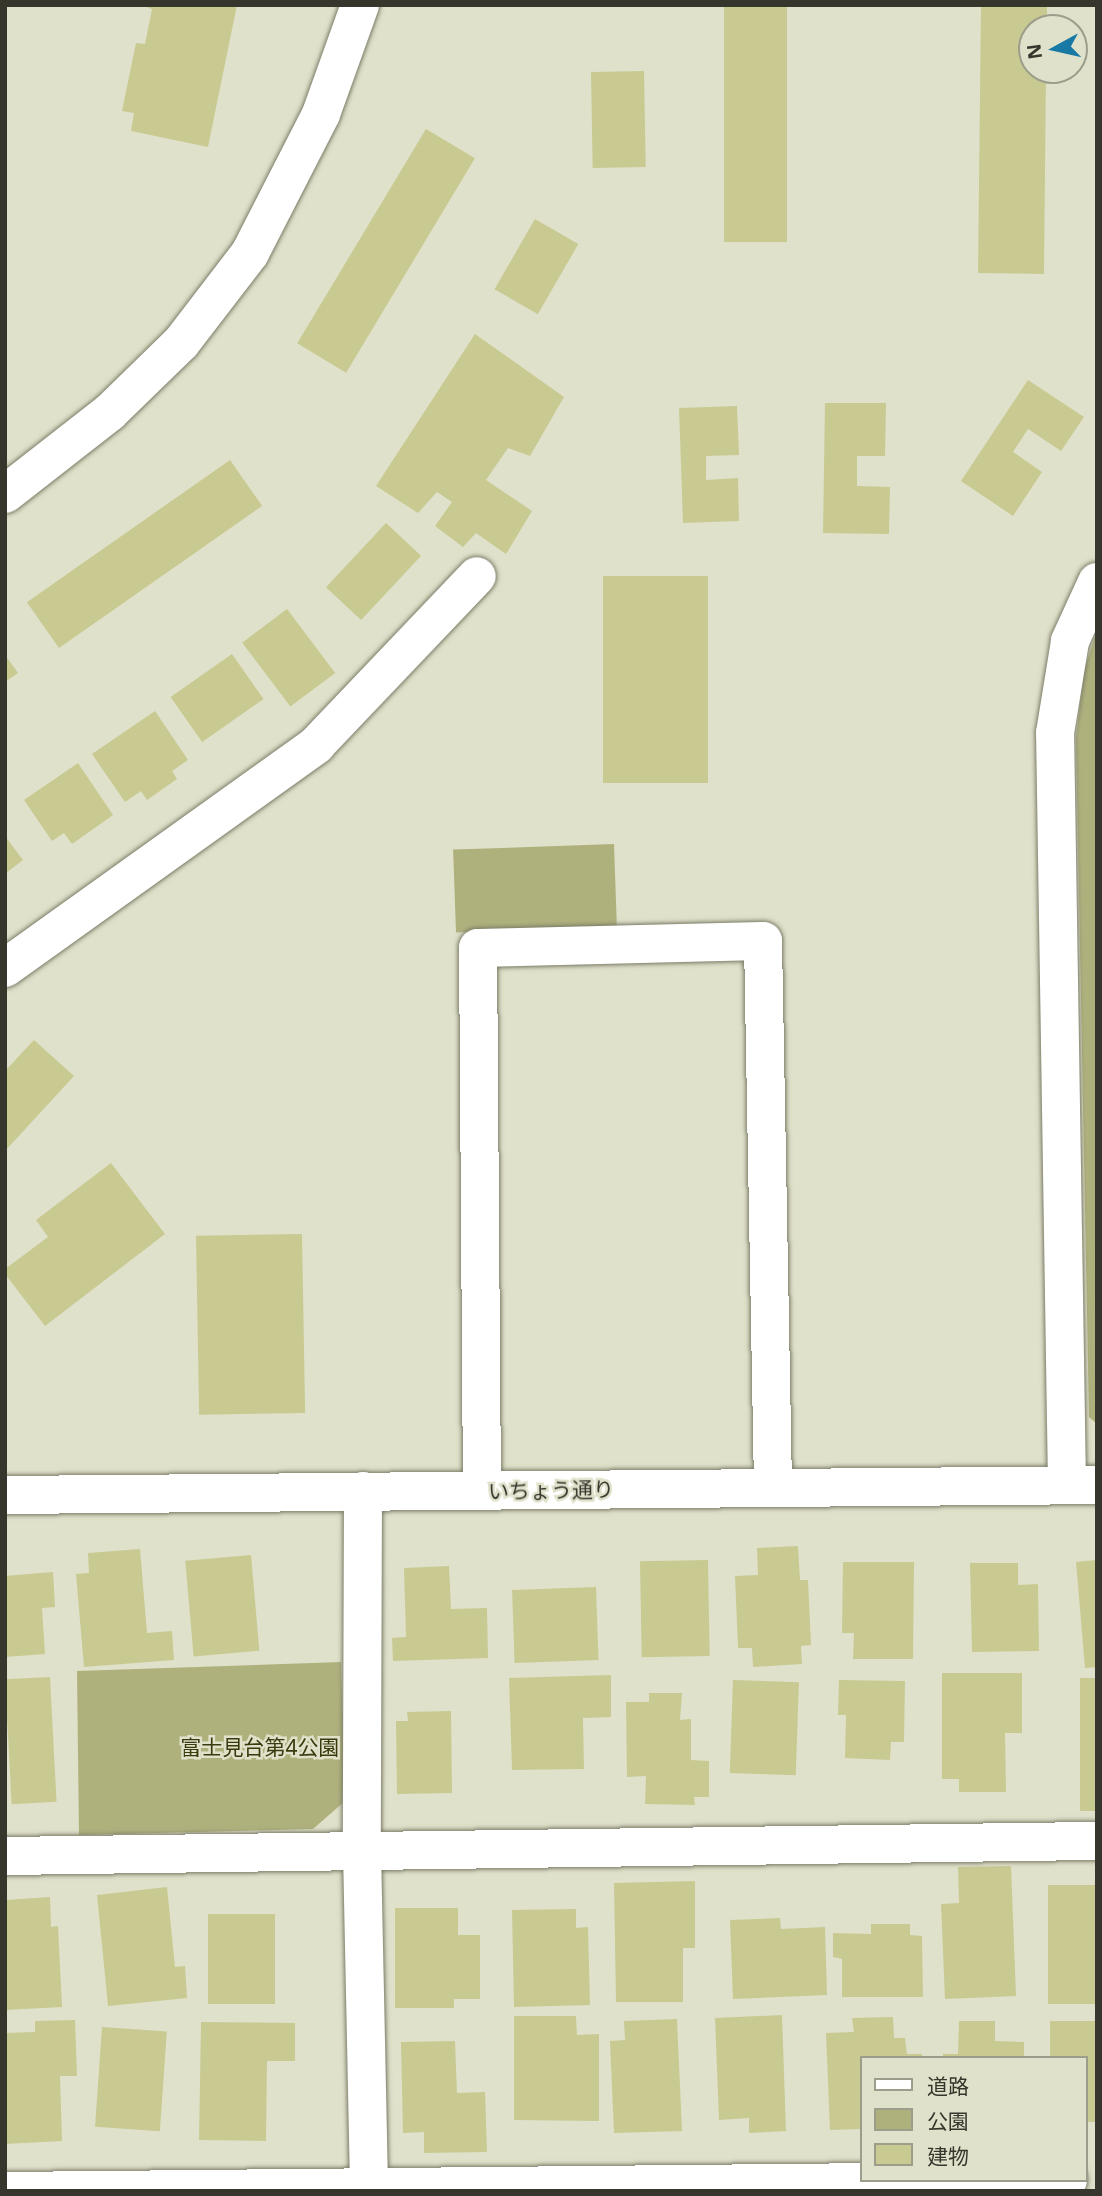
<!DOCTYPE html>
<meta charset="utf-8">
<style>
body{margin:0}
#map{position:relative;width:1102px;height:2196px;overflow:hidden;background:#e0e1ca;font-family:"Noto Sans","Noto Sans JP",sans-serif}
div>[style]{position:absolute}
.green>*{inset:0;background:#afb17d;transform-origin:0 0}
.building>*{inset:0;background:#c8ca92;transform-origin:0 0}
.roads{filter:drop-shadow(0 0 2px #7c7d68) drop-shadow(0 0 2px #7c7d68)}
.street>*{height:38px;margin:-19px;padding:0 19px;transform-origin:19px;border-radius:19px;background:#fff}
.secondary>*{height:38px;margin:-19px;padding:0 19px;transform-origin:19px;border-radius:19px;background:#fff}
span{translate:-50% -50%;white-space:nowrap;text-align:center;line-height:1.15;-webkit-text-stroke:5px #e0e1ca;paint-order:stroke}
.street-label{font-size:21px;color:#36362d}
.park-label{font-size:21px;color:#3a3a0e}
.frame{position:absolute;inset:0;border:7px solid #36362d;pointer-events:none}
.legend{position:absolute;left:860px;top:2056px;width:228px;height:126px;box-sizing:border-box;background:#e0e1ca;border:2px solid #9c9d8b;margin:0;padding:9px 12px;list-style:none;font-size:21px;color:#36362d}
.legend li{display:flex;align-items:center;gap:14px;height:35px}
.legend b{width:35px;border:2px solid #9c9d8b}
.north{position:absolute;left:1018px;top:14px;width:70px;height:70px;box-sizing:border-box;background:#e0e1ca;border:2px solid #9c9d8b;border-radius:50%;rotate:262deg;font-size:19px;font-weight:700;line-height:28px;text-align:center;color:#36362d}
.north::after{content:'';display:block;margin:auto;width:24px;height:32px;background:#1879a5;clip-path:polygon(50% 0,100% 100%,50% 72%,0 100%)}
</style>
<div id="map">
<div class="green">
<i style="clip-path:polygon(1097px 630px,1097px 1424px,1089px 1417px,1076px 738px,1084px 671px)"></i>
<i style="left:614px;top:844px;width:83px;height:161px;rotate:88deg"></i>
<i style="clip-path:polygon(341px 1662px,345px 1801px,313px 1829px,79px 1835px,77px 1671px)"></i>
</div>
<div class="building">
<i style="clip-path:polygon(141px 5px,237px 5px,208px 147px,131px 131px,134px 113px,122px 111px,136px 43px,145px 44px,152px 9px)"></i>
<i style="left:724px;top:5px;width:63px;height:237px"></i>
<i style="clip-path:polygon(981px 5px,1047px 5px,1047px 28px,1032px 28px,1032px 70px,1046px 70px,1044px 274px,978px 273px)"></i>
<i style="left:644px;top:71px;width:96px;height:53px;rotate:89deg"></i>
<i style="left:426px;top:129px;width:57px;height:250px;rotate:31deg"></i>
<i style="left:535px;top:219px;width:50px;height:81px;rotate:30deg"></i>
<i style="clip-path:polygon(475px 334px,564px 397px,530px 456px,508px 448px,486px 480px,532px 511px,506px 554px,476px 533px,463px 547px,435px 526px,452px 502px,437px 492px,418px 513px,376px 486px)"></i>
<i style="clip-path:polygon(1028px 380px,1084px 417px,1061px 451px,1028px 429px,1013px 452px,1042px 472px,1013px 516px,961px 481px)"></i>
<i style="clip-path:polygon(825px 403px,886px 403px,885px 456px,857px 456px,857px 486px,890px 487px,889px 534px,823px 533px)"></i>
<i style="clip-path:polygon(737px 406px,739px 455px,706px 456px,706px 480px,738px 478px,739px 521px,683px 523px,679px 408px)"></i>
<i style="left:230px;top:460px;width:56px;height:248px;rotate:55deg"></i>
<i style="left:386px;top:523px;width:48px;height:88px;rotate:43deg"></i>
<i style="left:603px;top:576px;width:105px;height:207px"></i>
<i style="left:287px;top:609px;width:80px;height:56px;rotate:53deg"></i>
<i style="left:232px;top:654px;width:55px;height:75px;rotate:55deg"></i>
<i style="clip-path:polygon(5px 655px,18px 673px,5px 682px)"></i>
<i style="clip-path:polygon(155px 711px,188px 760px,172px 771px,177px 779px,147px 800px,141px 791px,125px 802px,92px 754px)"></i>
<i style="clip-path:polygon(78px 763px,113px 815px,72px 844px,64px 833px,52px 841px,24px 800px)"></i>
<i style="clip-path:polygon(5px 836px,23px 860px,5px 874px)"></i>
<i style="clip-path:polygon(34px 1040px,74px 1076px,5px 1151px,5px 1071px)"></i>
<i style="clip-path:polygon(111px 1163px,165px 1234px,45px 1326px,5px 1274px,5px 1269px,48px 1237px,36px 1220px)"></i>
<i style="left:302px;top:1234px;width:179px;height:106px;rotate:89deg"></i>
<i style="clip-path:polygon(798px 1546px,800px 1580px,808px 1580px,811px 1645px,801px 1646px,802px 1664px,753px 1667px,752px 1648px,738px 1648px,735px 1576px,758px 1575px,757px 1548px)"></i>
<i style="clip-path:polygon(140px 1549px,147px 1633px,172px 1631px,174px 1660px,84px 1667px,76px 1574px,89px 1573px,88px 1553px)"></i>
<i style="left:251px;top:1555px;width:96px;height:66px;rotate:85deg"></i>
<i style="left:708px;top:1560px;width:96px;height:68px;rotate:89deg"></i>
<i style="clip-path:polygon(1097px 1560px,1097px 1667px,1085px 1668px,1076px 1562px)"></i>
<i style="clip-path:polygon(843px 1562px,914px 1562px,913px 1659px,853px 1659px,854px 1633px,842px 1633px)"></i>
<i style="clip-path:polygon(970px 1563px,1018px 1563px,1018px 1585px,1038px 1584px,1039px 1651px,972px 1652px)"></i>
<i style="clip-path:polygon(449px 1566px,451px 1609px,487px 1608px,488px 1658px,393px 1661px,392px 1638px,406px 1637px,404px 1568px)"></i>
<i style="clip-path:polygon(53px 1572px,55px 1607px,42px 1608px,45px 1654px,5px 1657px,5px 1576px)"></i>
<i style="left:596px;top:1587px;width:73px;height:84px;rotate:88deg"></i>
<i style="clip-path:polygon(942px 1673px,1022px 1673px,1022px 1733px,1005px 1733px,1006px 1792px,959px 1792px,959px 1779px,942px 1779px)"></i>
<i style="clip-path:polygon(611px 1675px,611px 1717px,583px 1718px,584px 1769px,512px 1770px,509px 1678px)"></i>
<i style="left:50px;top:1677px;width:125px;height:45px;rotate:87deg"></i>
<i style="left:1080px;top:1678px;width:17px;height:133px"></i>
<i style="left:733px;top:1680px;width:66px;height:93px;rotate:2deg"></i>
<i style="clip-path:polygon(839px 1680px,905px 1681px,904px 1742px,891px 1742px,890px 1760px,845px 1758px,846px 1715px,838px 1715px)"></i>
<i style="clip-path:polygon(649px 1693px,682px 1693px,680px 1720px,691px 1719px,691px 1760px,709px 1761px,709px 1797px,694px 1797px,695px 1805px,645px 1804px,646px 1776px,627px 1777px,626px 1702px,649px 1702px)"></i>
<i style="clip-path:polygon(451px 1711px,452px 1793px,397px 1794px,396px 1721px,408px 1721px,407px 1712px)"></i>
<i style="clip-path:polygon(1011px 1866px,1016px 1996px,945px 1999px,941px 1904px,959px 1903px,958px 1867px)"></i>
<i style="clip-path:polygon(695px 1881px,695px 1948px,683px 1948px,683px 2002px,616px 2002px,614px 1883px)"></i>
<i style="left:1097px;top:1885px;width:119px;height:49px;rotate:90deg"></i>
<i style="clip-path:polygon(167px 1887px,175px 1967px,185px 1966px,187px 1998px,108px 2006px,97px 1895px)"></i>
<i style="clip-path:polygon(50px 1897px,51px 1927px,58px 1926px,62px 2007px,5px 2010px,5px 1900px)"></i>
<i style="clip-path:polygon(395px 1908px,458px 1908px,458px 1935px,480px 1935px,480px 1999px,454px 1999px,454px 2008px,395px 2008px)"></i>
<i style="clip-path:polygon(576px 1909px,576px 1928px,588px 1927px,590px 2005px,514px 2007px,512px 1910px)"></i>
<i style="left:275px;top:1914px;width:90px;height:67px;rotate:90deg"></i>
<i style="clip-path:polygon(780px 1918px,781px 1929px,825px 1927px,827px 1995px,733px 1999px,730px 1920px)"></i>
<i style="clip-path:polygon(871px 1924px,910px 1924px,910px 1935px,922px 1936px,923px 1997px,842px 1997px,842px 1959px,833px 1957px,833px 1933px,871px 1934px)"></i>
<i style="clip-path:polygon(782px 2015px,786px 2131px,749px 2133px,749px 2118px,719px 2120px,715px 2018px)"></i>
<i style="clip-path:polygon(514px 2016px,576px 2016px,577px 2035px,599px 2034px,599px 2121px,514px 2120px)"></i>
<i style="clip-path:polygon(893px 2017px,894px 2038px,905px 2038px,907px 2054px,922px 2054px,922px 2058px,862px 2058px,862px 2129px,830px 2130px,826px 2033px,854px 2032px,852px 2018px)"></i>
<i style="clip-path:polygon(677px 2019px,682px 2131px,614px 2133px,610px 2041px,625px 2040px,624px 2021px)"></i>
<i style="clip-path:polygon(75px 2020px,77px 2076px,60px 2076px,62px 2141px,5px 2144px,5px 2033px,35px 2032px,35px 2021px)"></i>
<i style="clip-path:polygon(959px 2021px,995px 2021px,995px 2041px,1024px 2042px,1024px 2058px,943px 2058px,943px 2054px,958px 2054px)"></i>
<i style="clip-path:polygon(1050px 2021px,1097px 2021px,1097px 2122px,1086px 2122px,1086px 2058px,1050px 2058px)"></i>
<i style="clip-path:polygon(201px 2022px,295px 2023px,295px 2061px,267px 2061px,266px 2141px,199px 2140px)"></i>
<i style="left:102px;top:2027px;width:65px;height:100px;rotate:4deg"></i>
<i style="clip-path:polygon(455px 2041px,457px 2093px,485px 2092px,487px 2152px,424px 2153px,424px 2132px,403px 2133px,401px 2042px)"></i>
</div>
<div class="roads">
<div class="street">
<i style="left:5px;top:494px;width:133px;rotate:-38deg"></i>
<i style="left:110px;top:412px;width:99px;rotate:-44.2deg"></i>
<i style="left:181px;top:343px;width:113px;rotate:-52.5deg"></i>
<i style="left:250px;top:253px;width:156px;rotate:-62.9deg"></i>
<i style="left:321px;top:114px;width:116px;rotate:-70.3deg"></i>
<i style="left:5px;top:968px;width:383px;rotate:-35.6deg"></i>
<i style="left:316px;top:745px;width:233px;rotate:-46.4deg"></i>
<i style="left:1067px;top:1485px;width:752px;rotate:-90.91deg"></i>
<i style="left:1055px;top:733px;width:93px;rotate:-80.7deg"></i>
<i style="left:1070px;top:641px;width:65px;rotate:-65.4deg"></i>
<i style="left:363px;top:1491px;width:360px;rotate:90.2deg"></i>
<i style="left:362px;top:1851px;width:336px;rotate:88.8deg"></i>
<i style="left:482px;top:1491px;width:543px;rotate:-90.42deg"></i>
<i style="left:478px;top:948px;width:285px;rotate:-1.4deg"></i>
<i style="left:763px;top:941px;width:547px;rotate:88.95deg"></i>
<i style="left:5px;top:1856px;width:1092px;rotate:-0.79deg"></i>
<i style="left:5px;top:2191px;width:1063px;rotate:-0.59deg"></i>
</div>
<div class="secondary">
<i style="left:5px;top:1495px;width:1092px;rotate:-0.52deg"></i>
</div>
</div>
<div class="street-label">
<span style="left:551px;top:1490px;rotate:-1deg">いちょう通り</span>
</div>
<div class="park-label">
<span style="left:260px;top:1747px">富士見台第4公園</span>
</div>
<div class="frame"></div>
<ul class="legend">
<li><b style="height:9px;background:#fff"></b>道路</li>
<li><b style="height:19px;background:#afb17d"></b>公園</li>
<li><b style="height:19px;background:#c8ca92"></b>建物</li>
</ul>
<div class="north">N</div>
</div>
